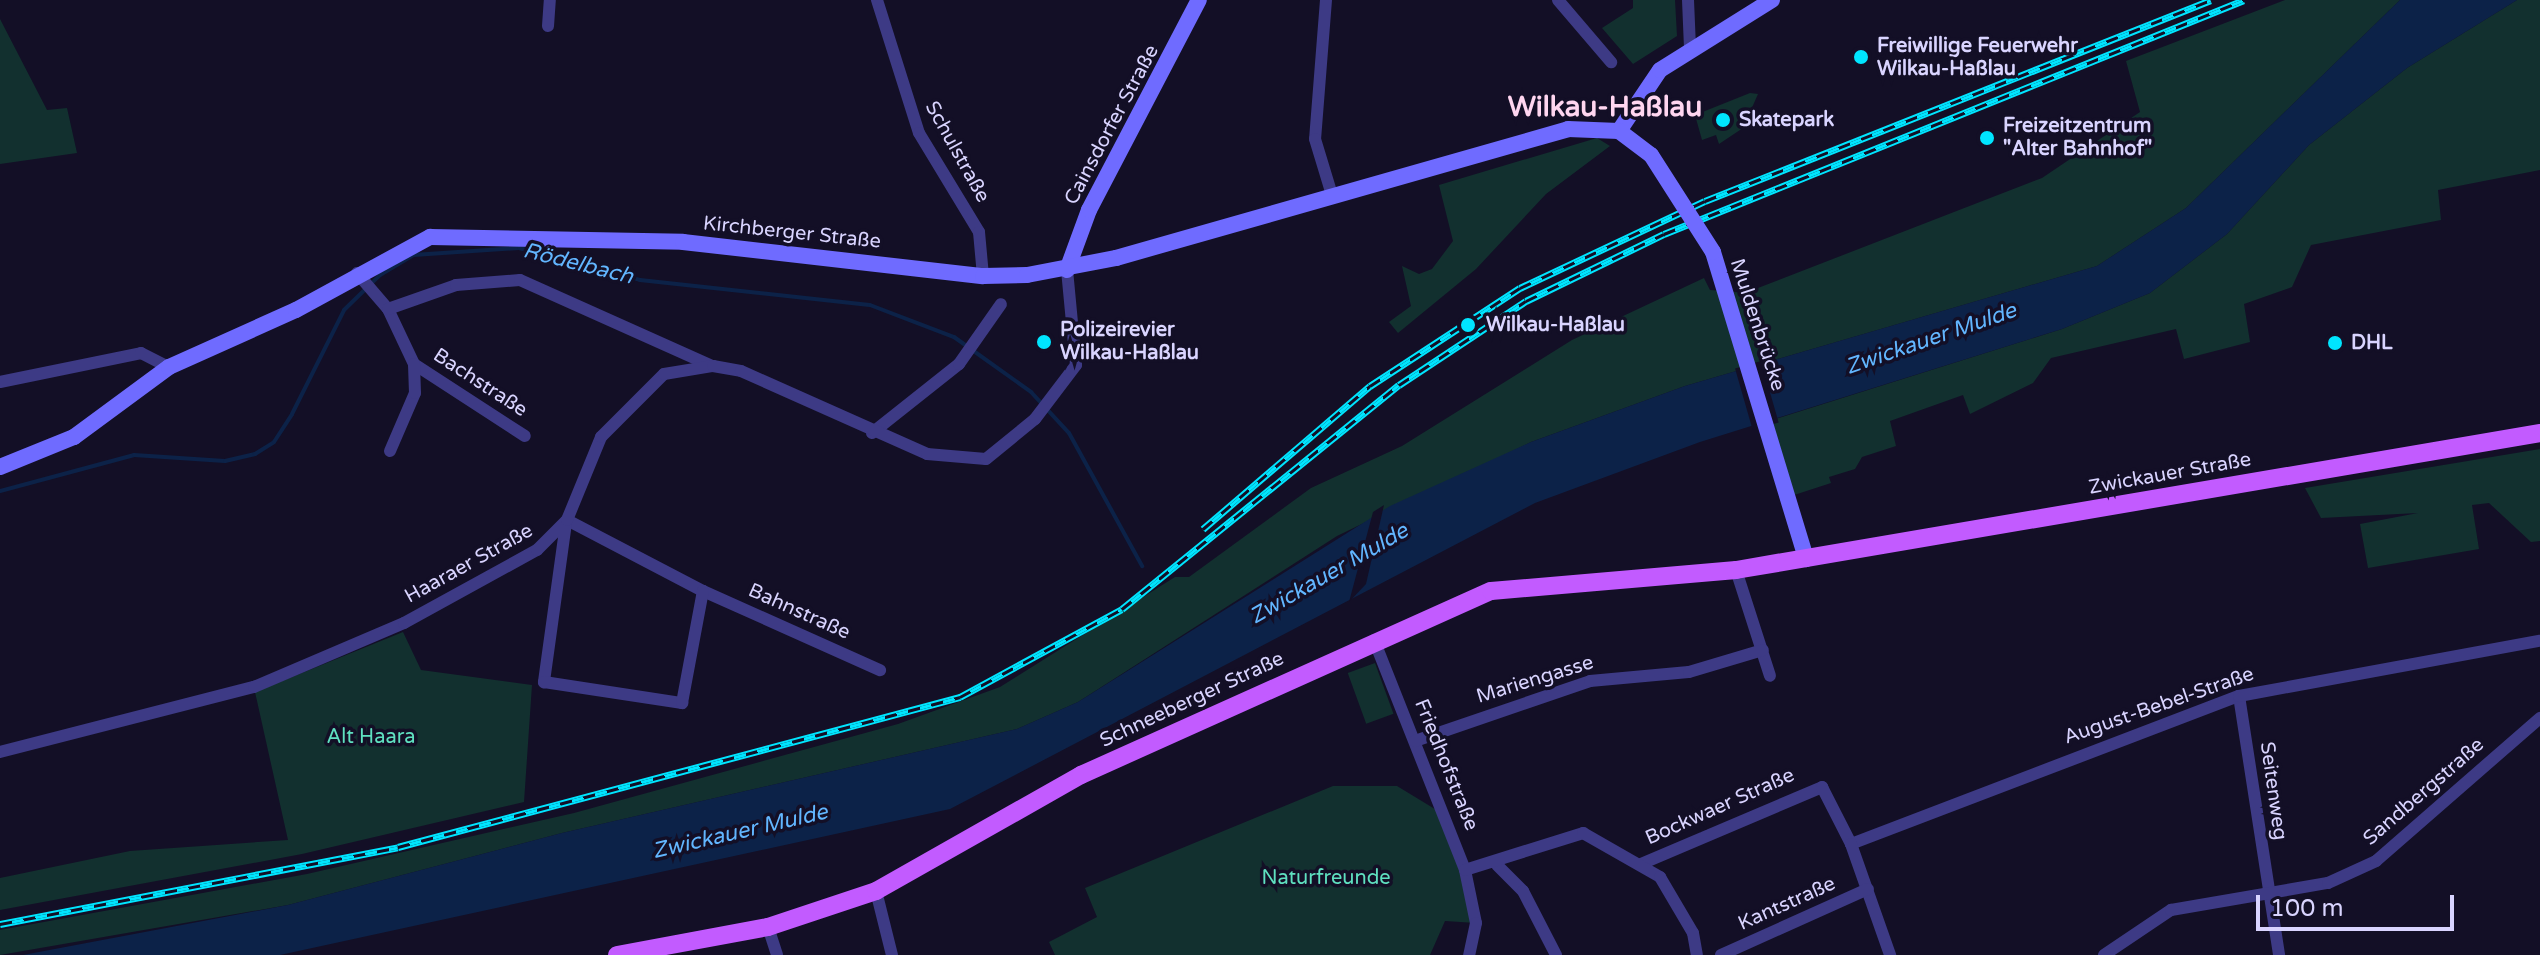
<!DOCTYPE html>
<meta charset="utf-8">
<style>
body{margin:0}
#map{position:relative;width:2540px;height:955px;overflow:hidden;background:#130f26;font-family:"Varela Round",sans-serif}
div>[style]{position:absolute}
.green>*{inset:0;background:#12302f;transform-origin:0 0}
.water>*{inset:0;background:#0c2248}
.pier>*{inset:0;background:#130f26;transform-origin:0 0}
.stream>*{height:4px;margin:-2px;padding:0 2px;transform-origin:2px;border-radius:2px;background:#0c2248}
.street>*{height:12px;margin:-6px;padding:0 6px;transform-origin:6px;border-radius:6px;background:#3d3a85}
.secondary>*{height:16px;margin:-8px;padding:0 8px;transform-origin:8px;border-radius:8px;background:#6f6bff}
.primary>*{height:18px;margin:-9px;padding:0 9px;transform-origin:9px;border-radius:9px;background:#c25bff}
.rail>*{height:7px;margin-top:-3.5px;transform-origin:0;background:repeating-linear-gradient(90deg,#130f26 0 12px,#00e5ff 0 24px);box-sizing:border-box;border-block:2px solid #00e5ff}
.secondary-bridge>*{height:16px;margin:-8px;padding:0 8px;transform-origin:8px;border-radius:8px;background:#6f6bff}
.dots>*{width:22px;height:22px;translate:-50% -50%;box-sizing:border-box;border:4px solid #130f26;border-radius:50%}
span{translate:-50% -50%;white-space:nowrap;text-align:center;line-height:1.15;-webkit-text-stroke:7px #130f26;paint-order:stroke}
.poi-label{font-size:20px;color:#d9d4ff;font-weight:700}
.left{translate:0 -50%;text-align:left}
.street-label{font-size:20px;color:#d9d4ff}
.park-label{font-size:20px;color:#5fe0c0}
.water-label{font-size:22px;color:#62b6ff;font-style:italic}
.district-label{font-size:28px;color:#ffd6f0;font-weight:700}
.scale{position:absolute;left:2256px;top:895px;width:198px;height:36px;box-sizing:border-box;border:4px solid #d9d4ff;border-top:0;padding-left:10px;font-size:24px;line-height:28px;white-space:nowrap;color:#d9d4ff;-webkit-text-stroke:6px #130f26;paint-order:stroke}
</style>
<div id="map">
<div class="green">
<i style="clip-path:polygon(1633px 0,1675px 0,1677px 36px,1633px 64px,1602px 28px,1633px 8px)"></i>
<i style="clip-path:polygon(2285px 0,2400px 0,2186px 208px,2097px 266px,1685px 386px,1531px 442px,1337px 536px,1078px 702px,1017px 729px,562px 833px,288px 905px,0 955px,0 930px,307px 874px,574px 813px,898px 724px,1000px 687px,1175px 577px,1189px 577px,1311px 488px,1402px 446px,1572px 340px,1704px 278px,1710px 290px,1745px 293px,2042px 178px,2140px 112px,2126px 61px)"></i>
<i style="clip-path:polygon(2517px 0,2540px 0,2540px 170px,2438px 190px,2441px 220px,2311px 245px,2292px 287px,2244px 304px,2250px 342px,2184px 359px,2176px 329px,2051px 358px,2033px 383px,1970px 414px,1963px 395px,1890px 421px,1896px 446px,1862px 457px,1855px 469px,1829px 477px,1831px 483px,1788px 497px,1766px 422px,2062px 329px,2150px 293px,2227px 234px,2309px 145px,2407px 68px)"></i>
<i style="clip-path:polygon(0 19px,47px 110px,67px 108px,77px 153px,0 164px)"></i>
<i style="clip-path:polygon(1750px 93px,1758px 94px,1743px 128px,1719px 144px,1716px 135px,1702px 140px,1695px 115px)"></i>
<i style="clip-path:polygon(1597px 138px,1610px 146px,1546px 194px,1476px 269px,1398px 333px,1389px 322px,1411px 306px,1402px 266px,1419px 274px,1432px 269px,1453px 241px,1439px 185px)"></i>
<i style="clip-path:polygon(2540px 449px,2540px 541px,2531px 542px,2489px 503px,2472px 505px,2479px 549px,2368px 568px,2360px 524px,2418px 513px,2321px 518px,2305px 488px)"></i>
<i style="clip-path:polygon(403px 632px,421px 670px,532px 685px,524px 802px,302px 854px,0 910px,0 878px,130px 851px,288px 840px,255px 692px)"></i>
<i style="left:1375px;top:663px;width:54px;height:29px;rotate:70deg"></i>
<i style="clip-path:polygon(1333px 786px,1397px 786px,1448px 817px,1476px 923px,1445px 921px,1430px 955px,1055px 955px,1049px 942px,1097px 917px,1085px 888px)"></i>
</div>
<div class="water">
<i style="clip-path:polygon(2400px 0,2517px 0,2407px 68px,2309px 145px,2227px 234px,2150px 293px,2062px 329px,1700px 442px,1535px 503px,950px 809px,280px 955px,23px 955px,288px 905px,562px 833px,1017px 729px,1078px 702px,1390px 506px,1531px 442px,1685px 386px,2097px 266px,2186px 208px)"></i>
</div>
<div class="pier">
<i style="left:1761px;top:361px;width:64px;height:27px;rotate:74deg"></i>
<i style="clip-path:polygon(1384px 505px,1366px 584px,1349px 602px,1373px 512px)"></i>
</div>
<div class="stream">
<i style="left:0;top:491px;width:139px;rotate:-15deg"></i>
<i style="left:134px;top:455px;width:91px;rotate:3.8deg"></i>
<i style="left:225px;top:461px;width:31px;rotate:-13deg"></i>
<i style="left:255px;top:454px;width:22px;rotate:-32deg"></i>
<i style="left:274px;top:442px;width:33px;rotate:-57deg"></i>
<i style="left:292px;top:414px;width:116px;rotate:-63.4deg"></i>
<i style="left:344px;top:310px;width:50px;rotate:-44.2deg"></i>
<i style="left:380px;top:275px;width:39px;rotate:-31deg"></i>
<i style="left:413px;top:255px;width:106px;rotate:-3.8deg"></i>
<i style="left:519px;top:248px;width:125px;rotate:14.8deg"></i>
<i style="left:640px;top:280px;width:231px;rotate:6.2deg"></i>
<i style="left:870px;top:305px;width:90px;rotate:20.9deg"></i>
<i style="left:954px;top:337px;width:95px;rotate:35.5deg"></i>
<i style="left:1031px;top:392px;width:56px;rotate:47.2deg"></i>
<i style="left:1069px;top:433px;width:152px;rotate:61.2deg"></i>
</div>
<div class="street">
<i style="left:877px;top:0;width:139px;rotate:72.5deg"></i>
<i style="left:919px;top:133px;width:116px;rotate:58.8deg"></i>
<i style="left:979px;top:232px;width:44px;rotate:84.8deg"></i>
<i style="left:1326px;top:0;width:139px;rotate:94.5deg"></i>
<i style="left:1315px;top:139px;width:59px;rotate:73.1deg"></i>
<i style="left:1558px;top:0;width:82px;rotate:49.5deg"></i>
<i style="left:1688px;top:0;width:48px;rotate:87.6deg"></i>
<i style="left:548px;top:26px;width:26px;rotate:-86deg"></i>
<i style="left:357px;top:273px;width:48px;rotate:49.3deg"></i>
<i style="left:388px;top:309px;width:61px;rotate:64.7deg"></i>
<i style="left:414px;top:364px;width:132px;rotate:33deg"></i>
<i style="left:388px;top:309px;width:72px;rotate:-19.4deg"></i>
<i style="left:456px;top:285px;width:64px;rotate:-4.5deg"></i>
<i style="left:520px;top:280px;width:208px;rotate:24.1deg"></i>
<i style="left:0;top:382px;width:144px;rotate:-11.6deg"></i>
<i style="left:141px;top:353px;width:31px;rotate:27deg"></i>
<i style="left:872px;top:433px;width:111px;rotate:-38.4deg"></i>
<i style="left:959px;top:364px;width:73px;rotate:-55deg"></i>
<i style="left:390px;top:451px;width:63px;rotate:-66.7deg"></i>
<i style="left:415px;top:393px;width:29px;rotate:-92deg"></i>
<i style="left:567px;top:520px;width:153px;rotate:27.6deg"></i>
<i style="left:703px;top:591px;width:194px;rotate:24.1deg"></i>
<i style="left:566px;top:523px;width:161px;rotate:97.9deg"></i>
<i style="left:544px;top:682px;width:140px;rotate:8.7deg"></i>
<i style="left:682px;top:703px;width:114px;rotate:-79.4deg"></i>
<i style="left:1736px;top:570px;width:111px;rotate:72.2deg"></i>
<i style="left:1374px;top:640px;width:247px;rotate:68.4deg"></i>
<i style="left:1465px;top:870px;width:54px;rotate:78.3deg"></i>
<i style="left:1476px;top:923px;width:33px;rotate:102deg"></i>
<i style="left:2239px;top:696px;width:262px;rotate:81.2deg"></i>
<i style="left:1415px;top:741px;width:185px;rotate:-18.9deg"></i>
<i style="left:1590px;top:681px;width:99px;rotate:-5.2deg"></i>
<i style="left:1689px;top:672px;width:77px;rotate:-16.6deg"></i>
<i style="left:0;top:752px;width:262px;rotate:-14.4deg"></i>
<i style="left:254px;top:687px;width:163px;rotate:-23.1deg"></i>
<i style="left:404px;top:623px;width:152px;rotate:-28.8deg"></i>
<i style="left:537px;top:550px;width:42px;rotate:-45deg"></i>
<i style="left:567px;top:520px;width:90px;rotate:-67.7deg"></i>
<i style="left:601px;top:437px;width:89px;rotate:-45deg"></i>
<i style="left:664px;top:374px;width:50px;rotate:-9.3deg"></i>
<i style="left:713px;top:366px;width:28px;rotate:10deg"></i>
<i style="left:741px;top:371px;width:204px;rotate:24deg"></i>
<i style="left:927px;top:454px;width:59px;rotate:4.8deg"></i>
<i style="left:986px;top:459px;width:63px;rotate:-39.2deg"></i>
<i style="left:1035px;top:419px;width:68px;rotate:-52.8deg"></i>
<i style="left:1076px;top:365px;width:95px;rotate:-95.4deg"></i>
<i style="left:1851px;top:844px;width:415px;rotate:-20.9deg"></i>
<i style="left:2239px;top:696px;width:306px;rotate:-10.4deg"></i>
<i style="left:1641px;top:864px;width:197px;rotate:-23deg"></i>
<i style="left:1822px;top:787px;width:64px;rotate:63deg"></i>
<i style="left:1851px;top:844px;width:118px;rotate:70.6deg"></i>
<i style="left:1497px;top:865px;width:37px;rotate:45deg"></i>
<i style="left:1523px;top:891px;width:72px;rotate:62.7deg"></i>
<i style="left:1465px;top:870px;width:124px;rotate:-17.4deg"></i>
<i style="left:1583px;top:833px;width:89px;rotate:29.7deg"></i>
<i style="left:1660px;top:877px;width:65px;rotate:59.5deg"></i>
<i style="left:1693px;top:933px;width:22px;rotate:80deg"></i>
<i style="left:876px;top:891px;width:66px;rotate:76deg"></i>
<i style="left:768px;top:927px;width:29px;rotate:72deg"></i>
<i style="left:1721px;top:955px;width:161px;rotate:-24.2deg"></i>
<i style="left:2104px;top:955px;width:81px;rotate:-33.9deg"></i>
<i style="left:2171px;top:910px;width:159px;rotate:-9.8deg"></i>
<i style="left:2328px;top:883px;width:53px;rotate:-24.6deg"></i>
<i style="left:2376px;top:861px;width:218px;rotate:-41.1deg"></i>
</div>
<div class="secondary">
<i style="left:1619px;top:131px;width:73px;rotate:-56.1deg"></i>
<i style="left:1660px;top:70px;width:132px;rotate:-32deg"></i>
<i style="left:1713px;top:252px;width:321px;rotate:73.1deg"></i>
<i style="left:1067px;top:270px;width:64px;rotate:-69.9deg"></i>
<i style="left:1089px;top:210px;width:237px;rotate:-62.4deg"></i>
<i style="left:0;top:467px;width:80px;rotate:-22.1deg"></i>
<i style="left:74px;top:437px;width:118px;rotate:-36.4deg"></i>
<i style="left:169px;top:367px;width:139px;rotate:-24.2deg"></i>
<i style="left:296px;top:310px;width:153px;rotate:-28.6deg"></i>
<i style="left:430px;top:237px;width:253px;rotate:1.1deg"></i>
<i style="left:683px;top:242px;width:302px;rotate:6.5deg"></i>
<i style="left:983px;top:276px;width:44px;rotate:-1.3deg"></i>
<i style="left:1027px;top:275px;width:91px;rotate:-10.8deg"></i>
<i style="left:1116px;top:258px;width:470px;rotate:-15.9deg"></i>
<i style="left:1568px;top:129px;width:51px;rotate:2.2deg"></i>
<i style="left:1619px;top:131px;width:40px;rotate:37deg"></i>
</div>
<div class="primary">
<i style="left:617px;top:955px;width:154px;rotate:-10.5deg"></i>
<i style="left:768px;top:927px;width:114px;rotate:-18.4deg"></i>
<i style="left:876px;top:891px;width:236px;rotate:-29.5deg"></i>
<i style="left:1081px;top:775px;width:449px;rotate:-24.2deg"></i>
<i style="left:1491px;top:591px;width:246px;rotate:-4.9deg"></i>
<i style="left:1736px;top:570px;width:816px;rotate:-9.67deg"></i>
</div>
<div class="rail">
<i style="left:1203px;top:529px;width:220px;rotate:-40.6deg"></i>
<i style="left:1370px;top:386px;width:179px;rotate:-33.2deg"></i>
<i style="left:1520px;top:288px;width:204px;rotate:-25.2deg"></i>
<i style="left:1705px;top:201px;width:544px;rotate:-21.66deg"></i>
<i style="left:0;top:924px;width:405px;rotate:-10.9deg"></i>
<i style="left:398px;top:847px;width:582px;rotate:-14.94deg"></i>
<i style="left:960px;top:697px;width:184px;rotate:-28.5deg"></i>
<i style="left:1122px;top:609px;width:356px;rotate:-39deg"></i>
<i style="left:1399px;top:385px;width:152px;rotate:-33.5deg"></i>
<i style="left:1526px;top:301px;width:153px;rotate:-25.9deg"></i>
<i style="left:1664px;top:234px;width:625px;rotate:-21.97deg"></i>
</div>
<div class="secondary-bridge">
<i style="left:1651px;top:155px;width:115px;rotate:57.4deg"></i>
</div>
<div class="dots">
<i style="left:1861px;top:57px;background:#00e5ff"></i>
<i style="left:1723px;top:120px;background:#00e5ff"></i>
<i style="left:1987px;top:138px;background:#00e5ff"></i>
<i style="left:1468px;top:325px;background:#00e5ff"></i>
<i style="left:1044px;top:342px;background:#00e5ff"></i>
<i style="left:2335px;top:343px;background:#00e5ff"></i>
</div>
<div class="poi-label">
<span class="left" style="left:1877px;top:58px">Freiwillige Feuerwehr<br>Wilkau-Haßlau</span>
<span class="left" style="left:1739px;top:120px">Skatepark</span>
<span class="left" style="left:2003px;top:138px">Freizeitzentrum<br>"Alter Bahnhof"</span>
<span class="left" style="left:1486px;top:325px">Wilkau-Haßlau</span>
<span class="left" style="left:1060px;top:342px">Polizeirevier<br>Wilkau-Haßlau</span>
<span class="left" style="left:2351px;top:343px">DHL</span>
</div>
<div class="street-label">
<span style="left:1112px;top:125px;rotate:-62deg">Cainsdorfer Straße</span>
<span style="left:957px;top:152px;rotate:61deg">Schulstraße</span>
<span style="left:792px;top:233px;rotate:6deg">Kirchberger Straße</span>
<span style="left:1757px;top:325px;rotate:72deg">Muldenbrücke</span>
<span style="left:480px;top:383px;rotate:33deg">Bachstraße</span>
<span style="left:2170px;top:474px;rotate:-10deg">Zwickauer Straße</span>
<span style="left:469px;top:564px;rotate:-29deg">Haaraer Straße</span>
<span style="left:799px;top:612px;rotate:24deg">Bahnstraße</span>
<span style="left:1535px;top:680px;rotate:-17deg">Mariengasse</span>
<span style="left:1192px;top:700px;rotate:-25deg">Schneeberger Straße</span>
<span style="left:2159px;top:706px;rotate:-19deg">August-Bebel-Straße</span>
<span style="left:1446px;top:765px;rotate:68deg">Friedhofstraße</span>
<span style="left:2273px;top:791px;rotate:82deg">Seitenweg</span>
<span style="left:2424px;top:792px;rotate:-41deg">Sandbergstraße</span>
<span style="left:1720px;top:807px;rotate:-24deg">Bockwaer Straße</span>
<span style="left:1787px;top:904px;rotate:-24deg">Kantstraße</span>
</div>
<div class="park-label">
<span style="left:371px;top:737px">Alt Haara</span>
<span style="left:1326px;top:878px">Naturfreunde</span>
</div>
<div class="water-label">
<span style="left:578px;top:264px;rotate:14deg">Rödelbach</span>
<span style="left:1931px;top:339px;rotate:-19deg">Zwickauer Mulde</span>
<span style="left:1329px;top:574px;rotate:-30deg">Zwickauer Mulde</span>
<span style="left:740px;top:832px;rotate:-13deg">Zwickauer Mulde</span>
</div>
<div class="district-label">
<span style="left:1605px;top:107px">Wilkau-Haßlau</span>
</div>
<div class="scale">100 m</div>
</div>
